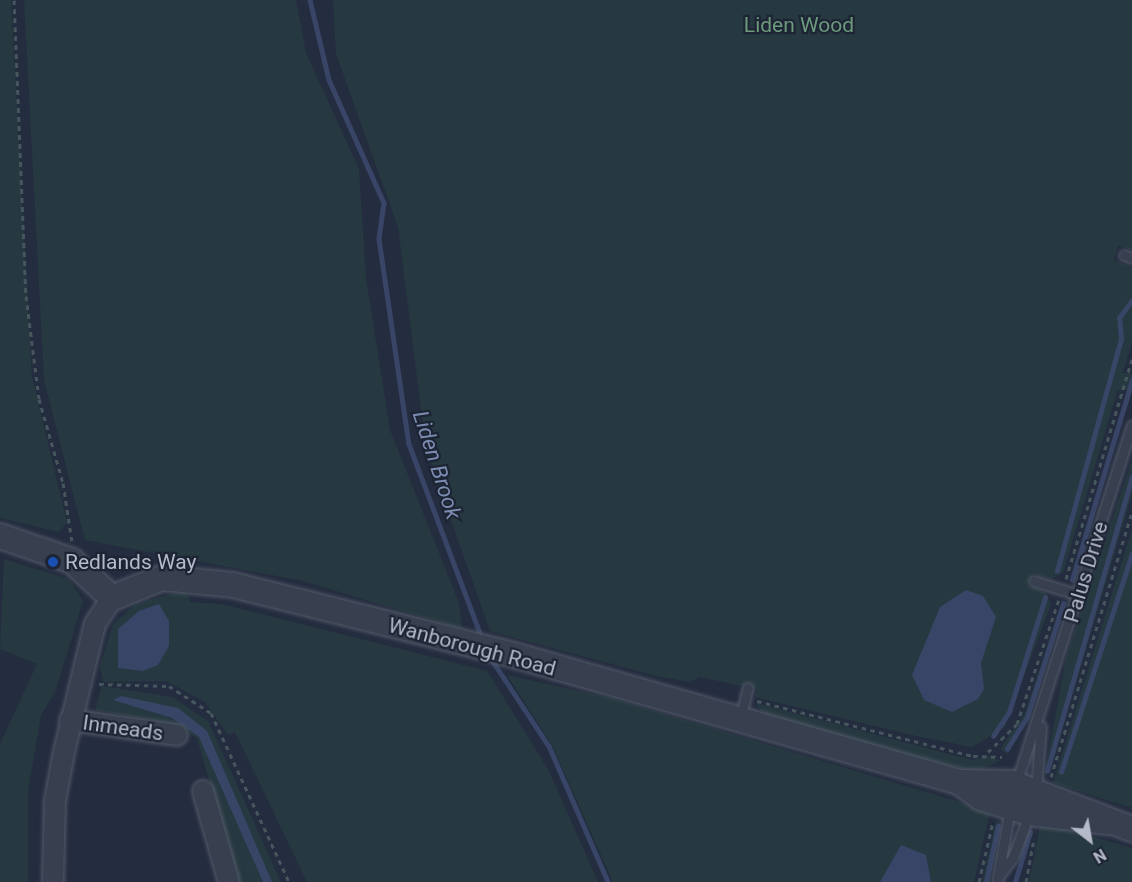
<!DOCTYPE html>
<style>
body{margin:0}
#map{position:relative;width:1132px;height:882px;overflow:hidden;background:#242c3f;font-family:Roboto,sans-serif}
div>[style]{position:absolute}
.green>*{inset:0;background:#263940;transform-origin:0 0}
.water>*{inset:0;background:#384566}
.stream>*{height:4.5px;margin:-2.25px;padding:0 2.25px;transform-origin:2.25px;border-radius:2.25px;background:#384566}
.path>*{height:3px;margin-top:-1.5px;transform-origin:0;background:repeating-linear-gradient(90deg,#45565d 0 4.5px,transparent 0 9px)}
.roads{filter:drop-shadow(0 0 2px #535a69) drop-shadow(0 0 2px #535a69)}
.service>*{height:9px;margin:-4.5px;padding:0 4.5px;transform-origin:4.5px;border-radius:4.5px;background:#383f4f}
.minor>*{height:20px;margin:-10px;padding:0 10px;transform-origin:10px;border-radius:10px;background:#383f4f}
.tertiary>*{height:24px;margin:-12px;padding:0 12px;transform-origin:12px;border-radius:12px;background:#383f4f}
.dots>*{width:16px;height:16px;translate:-50% -50%;box-sizing:border-box;border:3px solid #1d2434;border-radius:50%}
span{translate:-50% -50%;white-space:nowrap;text-align:center;line-height:1.15;-webkit-text-stroke:4.5px #1d2434;paint-order:stroke}
.park-label{font-size:21px;color:#6c9a7d}
.poi-label{font-size:21px;color:#b5bac9}
.left{translate:0 -50%;text-align:left}
.street-label{font-size:21px;color:#b5bac9}
.water-label{font-size:22px;color:#7c8cb1;font-style:italic}
.north{position:absolute;left:1060px;top:810px;width:60px;height:60px;-webkit-text-stroke:4px #1d2434;paint-order:stroke;rotate:149deg;font-size:16px;font-weight:700;line-height:24px;text-align:center;color:#b5bac9}
.north::after{content:'';display:block;margin:auto;width:21px;height:27px;background:#b5bac9;clip-path:polygon(50% 0,100% 100%,50% 72%,0 100%)}
</style>
<div id="map">
<div class="green">
<i style="clip-path:polygon(0 0,11px 0,32px 377px,67px 522px,59px 532px,0 518px)"></i>
<i style="clip-path:polygon(24px 0,296px 0,306px 53px,359px 169px,366px 278px,390px 430px,459px 603px,462px 629px,303px 581px,85px 540px,44px 380px)"></i>
<i style="clip-path:polygon(333px 0,1132px 0,1132px 251px,1118px 245px,1114px 260px,1132px 267px,1132px 342px,1063px 573px,1051px 579px,1033px 574px,1029px 585px,1046px 592px,1051px 604px,1005px 727px,972px 747px,916px 736px,755px 697px,757px 689px,700px 677px,690px 682px,656px 676px,490px 631px,426px 449px,398px 227px,336px 54px)"></i>
<i style="left:1132px;top:373px;width:17px;height:219px;rotate:90deg"></i>
<i style="clip-path:polygon(1132px 460px,1132px 494px,1049px 774px,1045px 772px,1066px 657px)"></i>
<i style="clip-path:polygon(1132px 529px,1132px 808px,1053px 783px)"></i>
<i style="clip-path:polygon(4px 559px,69px 579px,83px 601px,55px 692px,41px 715px,28px 791px,28px 882px,0 882px,0 744px,37px 664px,0 649px)"></i>
<i style="clip-path:polygon(175px 593px,187px 594px,191px 602px,222px 604px,487px 671px,549px 771px,598px 882px,307px 882px,235px 732px,228px 735px,205px 702px,166px 681px,103px 682px,100px 666px,113px 624px,136px 604px)"></i>
<i style="clip-path:polygon(1062px 600px,1067px 602px,1030px 715px,1007px 754px,1000px 749px,1025px 713px)"></i>
<i style="clip-path:polygon(507px 675px,611px 698px,990px 811px,974px 882px,613px 882px,552px 745px)"></i>
<i style="clip-path:polygon(102px 686px,172px 697px,208px 721px,281px 882px,238px 882px,197px 738px,168px 723px,95px 710px)"></i>
<i style="clip-path:polygon(755px 703px,972px 760px,989px 756px,1000px 761px,977px 771px,954px 767px,765px 715px)"></i>
<i style="clip-path:polygon(996px 821px,1001px 823px,990px 882px,982px 882px)"></i>
<i style="clip-path:polygon(1041px 821px,1132px 848px,1132px 882px,1029px 882px)"></i>
</div>
<div class="water">
<i style="clip-path:polygon(966px 590px,983px 596px,996px 617px,981px 663px,984px 689px,978px 699px,952px 712px,924px 700px,912px 675px,940px 607px)"></i>
<i style="clip-path:polygon(159px 604px,169px 621px,169px 646px,158px 665px,143px 671px,118px 668px,118px 629px,139px 611px)"></i>
<i style="clip-path:polygon(121px 696px,178px 708px,207px 731px,272px 882px,263px 882px,199px 737px,172px 718px,113px 700px)"></i>
<i style="clip-path:polygon(901px 845px,926px 855px,931px 882px,880px 882px)"></i>
</div>
<div class="stream">
<i style="left:310px;top:0;width:82px;rotate:76.6deg"></i>
<i style="left:329px;top:80px;width:135px;rotate:65.9deg"></i>
<i style="left:384px;top:203px;width:36px;rotate:98deg"></i>
<i style="left:379px;top:239px;width:207px;rotate:81.7deg"></i>
<i style="left:409px;top:444px;width:207px;rotate:69.4deg"></i>
<i style="left:1057px;top:571px;width:241px;rotate:-74.6deg"></i>
<i style="left:1121px;top:339px;width:21px;rotate:-95deg"></i>
<i style="left:1119px;top:318px;width:22px;rotate:-54deg"></i>
<i style="left:1072px;top:580px;width:209px;rotate:-73.3deg"></i>
<i style="left:490px;top:657px;width:107px;rotate:56.5deg"></i>
<i style="left:549px;top:746px;width:148px;rotate:66.5deg"></i>
<i style="left:993px;top:736px;width:29px;rotate:-56deg"></i>
<i style="left:1009px;top:712px;width:120px;rotate:-72.5deg"></i>
<i style="left:1007px;top:749px;width:38px;rotate:-58deg"></i>
<i style="left:1027px;top:717px;width:119px;rotate:-72.3deg"></i>
<i style="left:1047px;top:771px;width:306px;rotate:-73.9deg"></i>
<i style="left:1061px;top:772px;width:230px;rotate:-72deg"></i>
<i style="left:986px;top:882px;width:57px;rotate:-77.9deg"></i>
<i style="left:1015px;top:882px;width:52px;rotate:-73.3deg"></i>
</div>
<div class="path">
<i style="left:14px;top:0;width:296px;rotate:87.7deg"></i>
<i style="left:26px;top:296px;width:104px;rotate:82.8deg"></i>
<i style="left:39px;top:399px;width:87px;rotate:74.1deg"></i>
<i style="left:63px;top:483px;width:60px;rotate:81.3deg"></i>
<i style="left:1066px;top:579px;width:230px;rotate:-73.3deg"></i>
<i style="left:99px;top:684px;width:70px;rotate:1.6deg"></i>
<i style="left:169px;top:686px;width:50px;rotate:32.7deg"></i>
<i style="left:211px;top:713px;width:186px;rotate:65.2deg"></i>
<i style="left:757px;top:701px;width:223px;rotate:14.3deg"></i>
<i style="left:973px;top:756px;width:29px;rotate:2deg"></i>
<i style="left:988px;top:752px;width:40px;rotate:-44deg"></i>
<i style="left:1017px;top:724px;width:132px;rotate:-71.4deg"></i>
<i style="left:1051px;top:777px;width:277px;rotate:-73deg"></i>
<i style="left:979px;top:882px;width:62px;rotate:-76.9deg"></i>
<i style="left:1026px;top:882px;width:44px;rotate:-79.5deg"></i>
</div>
<div class="roads">
<div class="service">
<i style="left:1124px;top:255px;width:9px;rotate:21deg"></i>
<i style="left:1034px;top:581px;width:47px;rotate:17.3deg"></i>
<i style="left:740px;top:719px;width:32px;rotate:-76deg"></i>
<i style="left:1016px;top:784px;width:377px;rotate:-72.1deg"></i>
<i style="left:1036px;top:790px;width:64px;rotate:-85.5deg"></i>
<i style="left:998px;top:877px;width:25px;rotate:-53deg"></i>
<i style="left:1013px;top:857px;width:45px;rotate:-69.1deg"></i>
<i style="left:997px;top:882px;width:75px;rotate:-80deg"></i>
</div>
<div class="minor">
<i style="left:70px;top:720px;width:108px;rotate:8deg"></i>
<i style="left:203px;top:791px;width:95px;rotate:74.1deg"></i>
<i style="left:53px;top:882px;width:81px;rotate:-88.6deg"></i>
<i style="left:55px;top:801px;width:50px;rotate:-79.6deg"></i>
<i style="left:64px;top:752px;width:132px;rotate:-76.4deg"></i>
<i style="left:95px;top:624px;width:31px;rotate:-57deg"></i>
</div>
<div class="tertiary">
<i style="left:0;top:536px;width:76px;rotate:19.1deg"></i>
<i style="left:72px;top:561px;width:54px;rotate:42.8deg"></i>
<i style="left:112px;top:598px;width:54px;rotate:-21.8deg"></i>
<i style="left:162px;top:578px;width:71px;rotate:5.6deg"></i>
<i style="left:233px;top:585px;width:293px;rotate:14deg"></i>
<i style="left:517px;top:656px;width:460px;rotate:15.9deg"></i>
<i style="left:959px;top:782px;width:27px;rotate:36deg"></i>
<i style="left:981px;top:798px;width:50px;rotate:17.4deg"></i>
<i style="left:1029px;top:813px;width:80px;rotate:6.5deg"></i>
<i style="left:959px;top:782px;width:53px;rotate:1.1deg"></i>
<i style="left:1012px;top:783px;width:129px;rotate:21deg"></i>
</div>
</div>
<div class="dots">
<i style="left:53px;top:562px;background:#1a4fb4"></i>
</div>
<div class="park-label">
<span style="left:799px;top:25px">Liden Wood</span>
</div>
<div class="poi-label">
<span class="left" style="left:65px;top:562px">Redlands Way</span>
</div>
<div class="street-label">
<span style="left:1086px;top:572px;rotate:-73deg">Palus Drive</span>
<span style="left:472px;top:647px;rotate:15deg">Wanborough Road</span>
<span style="left:123px;top:728px;rotate:8deg">Inmeads</span>
</div>
<div class="water-label">
<span style="left:437px;top:465px;rotate:72deg">Liden Brook</span>
</div>
<div class="north">N</div>
</div>
